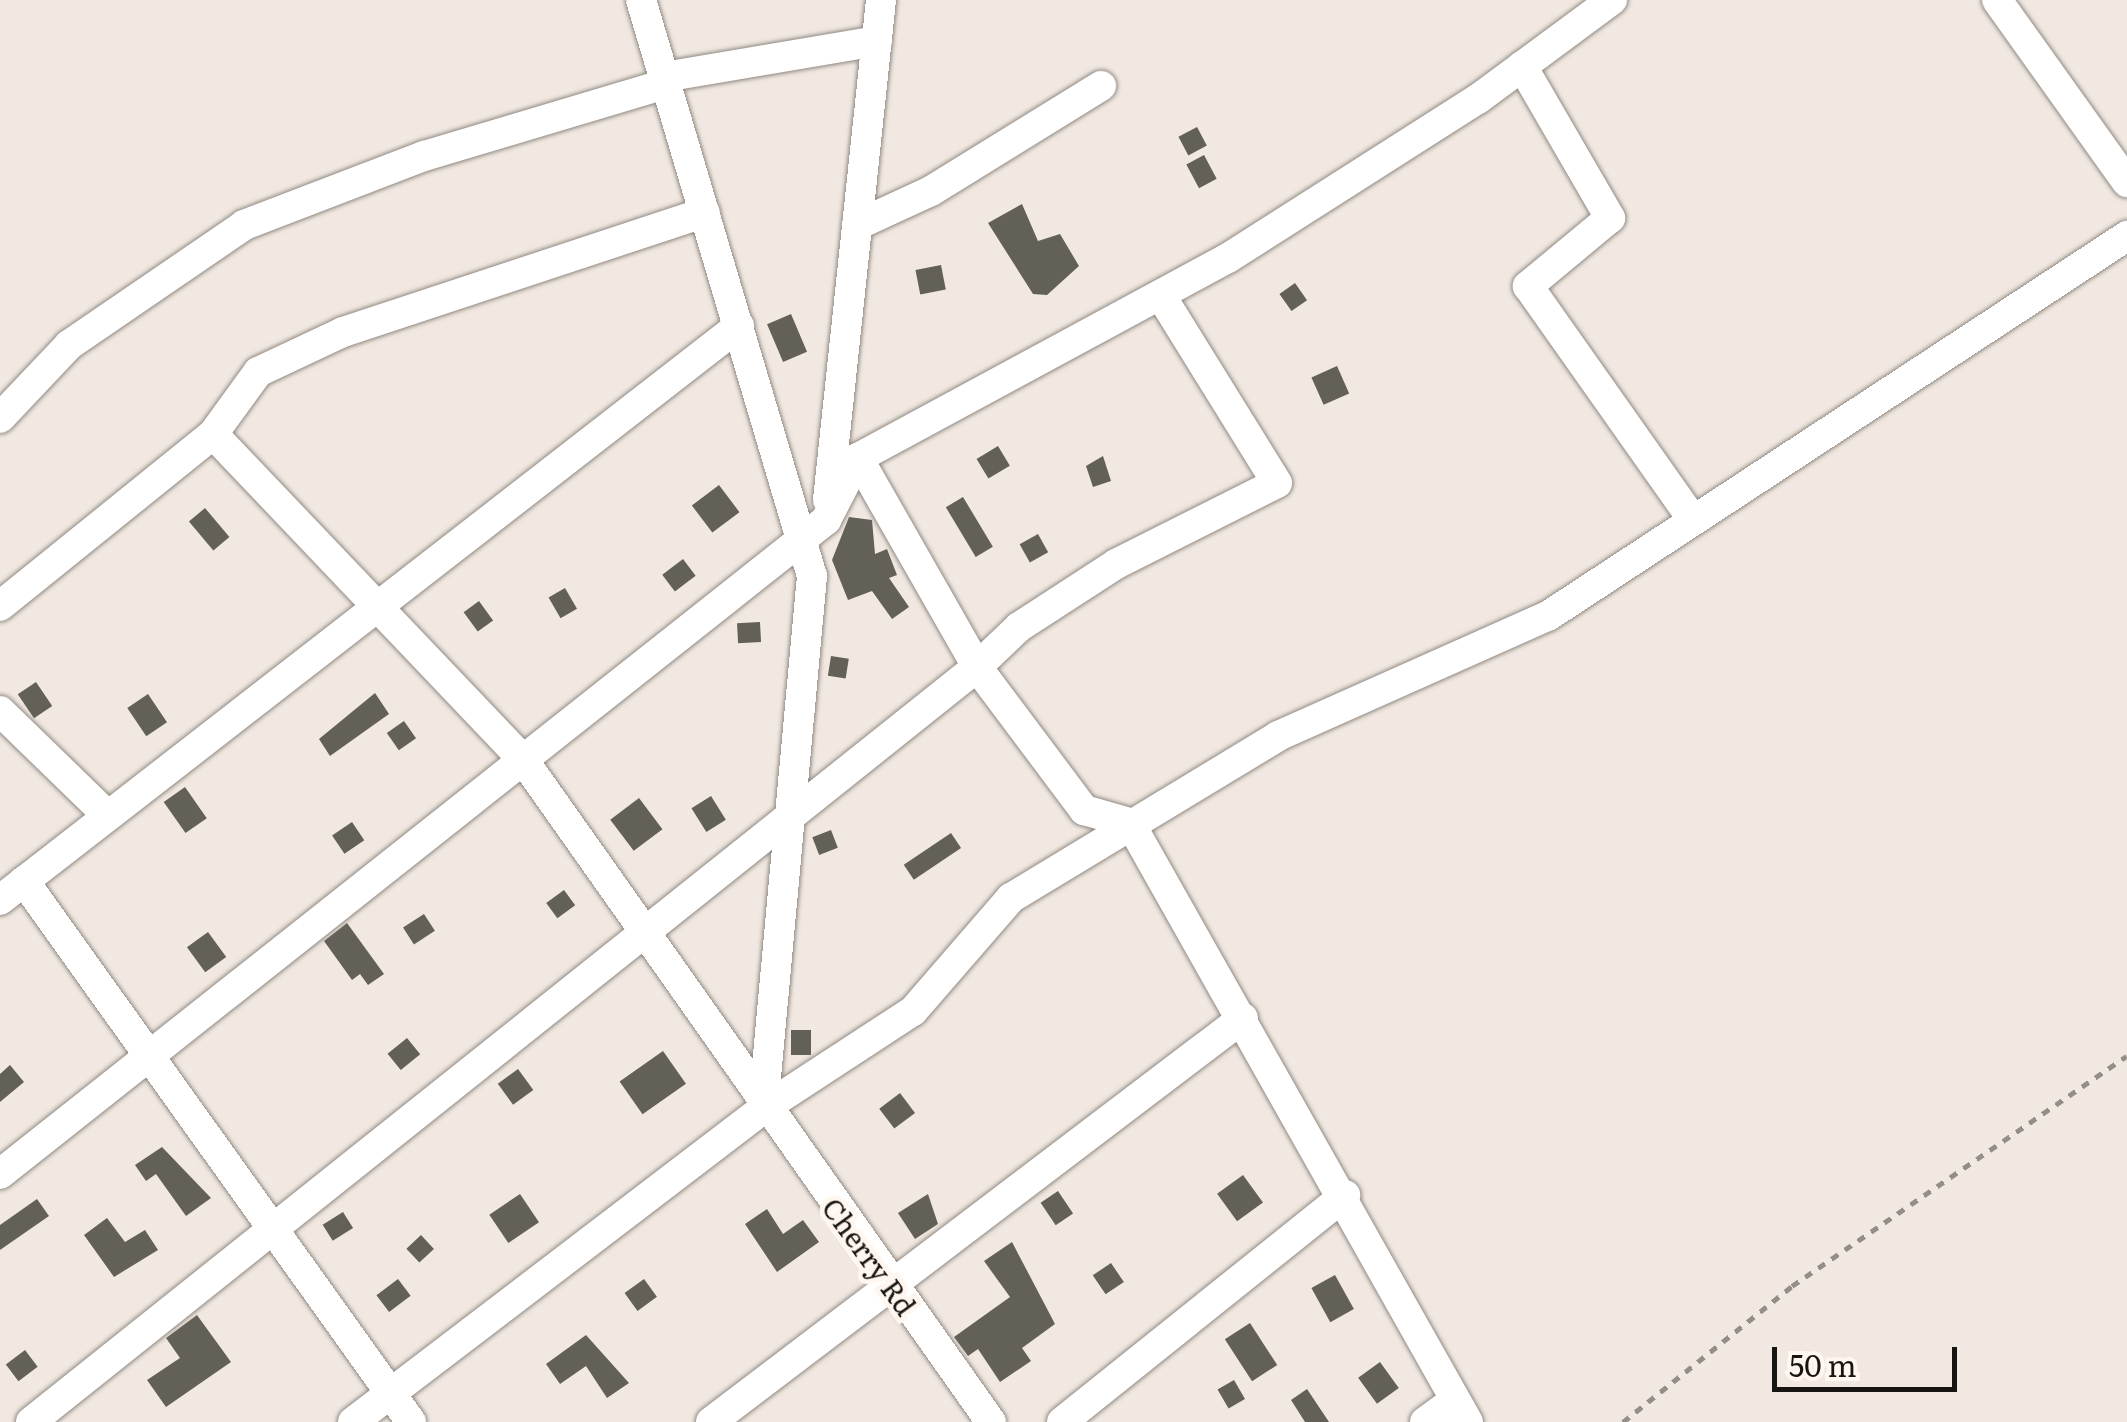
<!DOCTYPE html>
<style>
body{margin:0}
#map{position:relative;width:2127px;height:1422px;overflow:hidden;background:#f1e9e1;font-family:Literata,serif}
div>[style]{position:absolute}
.building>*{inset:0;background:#626057;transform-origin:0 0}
.path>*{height:5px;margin-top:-2.5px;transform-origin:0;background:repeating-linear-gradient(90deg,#948e88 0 8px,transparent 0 16px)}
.roads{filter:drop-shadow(0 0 2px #918983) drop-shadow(0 0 2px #918983)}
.minor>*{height:30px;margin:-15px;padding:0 15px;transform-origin:15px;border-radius:15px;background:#fff}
span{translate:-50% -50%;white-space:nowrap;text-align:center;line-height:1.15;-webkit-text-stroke:10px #fff6ef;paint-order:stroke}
.street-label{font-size:28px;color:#171512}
.scale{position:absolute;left:1772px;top:1347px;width:185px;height:45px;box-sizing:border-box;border:5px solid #171512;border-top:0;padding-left:12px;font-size:30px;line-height:35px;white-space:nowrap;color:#171512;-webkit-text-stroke:8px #fff6ef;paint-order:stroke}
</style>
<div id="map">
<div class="building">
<i style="left:1197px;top:127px;width:21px;height:21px;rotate:62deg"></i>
<i style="left:1204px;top:155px;width:27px;height:20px;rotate:62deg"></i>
<i style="clip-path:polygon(1022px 204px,1038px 241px,1060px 234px,1079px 266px,1047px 295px,1033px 294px,988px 223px)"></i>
<i style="left:941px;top:265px;width:25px;height:26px;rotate:79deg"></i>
<i style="left:1295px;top:283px;width:21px;height:19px;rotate:55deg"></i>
<i style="left:791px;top:314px;width:41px;height:26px;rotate:67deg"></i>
<i style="left:1337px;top:366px;width:30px;height:28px;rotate:66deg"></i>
<i style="left:998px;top:446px;width:23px;height:25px;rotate:59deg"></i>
<i style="clip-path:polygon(1103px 456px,1111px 481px,1093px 487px,1086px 466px)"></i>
<i style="left:719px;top:485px;width:34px;height:34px;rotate:53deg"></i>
<i style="left:963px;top:497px;width:58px;height:20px;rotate:59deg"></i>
<i style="left:205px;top:508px;width:38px;height:21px;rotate:50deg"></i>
<i style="clip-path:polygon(849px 517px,872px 520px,875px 554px,887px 549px,897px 575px,889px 578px,909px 607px,892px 619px,872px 591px,848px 600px,832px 560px)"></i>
<i style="left:1038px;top:534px;width:21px;height:21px;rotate:61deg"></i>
<i style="left:683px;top:559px;width:21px;height:26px;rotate:53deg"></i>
<i style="left:565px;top:588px;width:24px;height:19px;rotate:60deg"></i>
<i style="left:479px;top:601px;width:24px;height:19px;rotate:54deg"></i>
<i style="left:760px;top:622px;width:20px;height:23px;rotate:87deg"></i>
<i style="left:831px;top:656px;width:18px;height:20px;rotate:9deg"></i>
<i style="left:36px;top:682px;width:29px;height:22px;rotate:56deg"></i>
<i style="clip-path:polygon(375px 693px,389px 714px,330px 756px,319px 739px)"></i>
<i style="left:148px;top:694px;width:34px;height:25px;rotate:56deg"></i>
<i style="left:404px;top:721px;width:21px;height:21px;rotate:55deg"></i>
<i style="left:185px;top:787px;width:38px;height:26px;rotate:55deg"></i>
<i style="left:711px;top:796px;width:28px;height:23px;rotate:58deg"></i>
<i style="left:639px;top:798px;width:39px;height:36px;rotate:53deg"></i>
<i style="left:352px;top:822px;width:22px;height:24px;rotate:56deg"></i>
<i style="left:831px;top:830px;width:19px;height:20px;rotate:69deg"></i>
<i style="left:951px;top:833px;width:18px;height:57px;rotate:56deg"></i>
<i style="left:564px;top:890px;width:19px;height:22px;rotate:54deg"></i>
<i style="left:424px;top:914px;width:20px;height:25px;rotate:57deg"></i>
<i style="clip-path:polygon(347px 923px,384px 974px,368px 985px,360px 974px,352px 980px,324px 941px)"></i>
<i style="left:208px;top:932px;width:31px;height:26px;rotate:54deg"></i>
<i style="left:791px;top:1030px;width:20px;height:25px"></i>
<i style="left:407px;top:1038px;width:21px;height:25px;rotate:51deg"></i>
<i style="left:663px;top:1051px;width:40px;height:53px;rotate:55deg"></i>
<i style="clip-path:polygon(10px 1065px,24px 1082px,0 1102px,0 1074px)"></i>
<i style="left:518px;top:1069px;width:26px;height:25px;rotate:54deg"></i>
<i style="left:900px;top:1093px;width:25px;height:26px;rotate:53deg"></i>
<i style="clip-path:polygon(162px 1147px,211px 1198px,186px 1216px,156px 1174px,146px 1181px,135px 1165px)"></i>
<i style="left:1243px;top:1175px;width:34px;height:32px;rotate:54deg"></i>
<i style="left:1058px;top:1191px;width:27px;height:21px;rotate:56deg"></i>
<i style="left:520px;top:1194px;width:34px;height:37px;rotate:56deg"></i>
<i style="clip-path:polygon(928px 1194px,938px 1224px,915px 1239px,898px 1213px)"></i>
<i style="clip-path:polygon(37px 1199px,49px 1216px,0 1250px,0 1225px)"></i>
<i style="clip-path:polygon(767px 1209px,783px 1234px,803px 1220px,819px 1242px,777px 1272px,745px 1224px)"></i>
<i style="left:343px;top:1212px;width:19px;height:24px;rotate:58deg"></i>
<i style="clip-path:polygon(107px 1218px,125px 1242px,145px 1230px,158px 1250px,114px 1277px,84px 1235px)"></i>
<i style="left:421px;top:1235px;width:19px;height:20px;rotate:47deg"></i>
<i style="clip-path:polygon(1012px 1242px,1055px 1324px,1022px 1348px,1031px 1361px,1000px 1382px,978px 1349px,968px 1356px,954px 1337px,1010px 1297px,984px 1261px)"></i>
<i style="left:1111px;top:1263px;width:23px;height:22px;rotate:56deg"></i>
<i style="left:1335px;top:1275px;width:39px;height:27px;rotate:61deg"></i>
<i style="left:398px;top:1279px;width:21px;height:27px;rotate:53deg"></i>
<i style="left:644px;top:1279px;width:22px;height:24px;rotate:54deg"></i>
<i style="clip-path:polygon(197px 1315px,231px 1362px,166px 1407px,147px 1380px,180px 1358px,166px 1338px)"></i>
<i style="left:1250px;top:1323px;width:50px;height:30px;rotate:57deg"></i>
<i style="clip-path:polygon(586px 1335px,629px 1383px,607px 1398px,586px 1366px,560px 1384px,546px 1364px)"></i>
<i style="left:25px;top:1350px;width:21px;height:24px;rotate:53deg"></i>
<i style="left:1380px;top:1362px;width:32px;height:27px;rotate:54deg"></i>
<i style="left:1234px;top:1380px;width:22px;height:19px;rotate:60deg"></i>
<i style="clip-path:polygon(1307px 1389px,1329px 1422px,1305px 1422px,1291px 1400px)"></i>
</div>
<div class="path">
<i style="left:1623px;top:1422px;width:217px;rotate:-38.8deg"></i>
<i style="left:1792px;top:1286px;width:406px;rotate:-34.5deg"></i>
</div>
<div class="roads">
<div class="minor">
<i style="left:641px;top:0;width:601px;rotate:73.47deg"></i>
<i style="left:812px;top:576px;width:535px;rotate:95.25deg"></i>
<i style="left:1997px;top:0;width:224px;rotate:54.5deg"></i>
<i style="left:1522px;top:66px;width:176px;rotate:59.9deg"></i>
<i style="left:1610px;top:218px;width:107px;rotate:140.3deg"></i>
<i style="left:1528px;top:286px;width:281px;rotate:54.8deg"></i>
<i style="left:664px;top:77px;width:216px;rotate:-9.6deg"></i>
<i style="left:857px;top:225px;width:81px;rotate:-24.7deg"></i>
<i style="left:931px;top:191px;width:200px;rotate:-31.7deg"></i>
<i style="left:0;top:418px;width:100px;rotate:-46.6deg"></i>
<i style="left:69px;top:345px;width:212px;rotate:-34.4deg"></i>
<i style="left:244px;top:225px;width:193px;rotate:-21deg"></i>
<i style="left:424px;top:156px;width:252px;rotate:-16.6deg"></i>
<i style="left:213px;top:434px;width:448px;rotate:46.4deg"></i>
<i style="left:522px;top:758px;width:813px;rotate:54.77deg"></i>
<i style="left:858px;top:458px;width:421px;rotate:-28.4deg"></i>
<i style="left:1228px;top:258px;width:296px;rotate:-32.5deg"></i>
<i style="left:1478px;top:99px;width:167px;rotate:-36.5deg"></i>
<i style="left:828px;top:500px;width:503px;rotate:-83.95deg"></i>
<i style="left:0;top:606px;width:274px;rotate:-38.9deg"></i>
<i style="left:213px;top:434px;width:77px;rotate:-54deg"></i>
<i style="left:258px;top:372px;width:94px;rotate:-25.2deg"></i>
<i style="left:343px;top:332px;width:381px;rotate:-18.3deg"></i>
<i style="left:0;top:711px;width:149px;rotate:44.2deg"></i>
<i style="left:24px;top:881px;width:665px;rotate:54.42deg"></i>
<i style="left:0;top:900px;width:936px;rotate:-37.84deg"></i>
<i style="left:0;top:1174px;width:1054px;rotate:-38.37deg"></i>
<i style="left:826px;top:520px;width:70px;rotate:-62.7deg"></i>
<i style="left:858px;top:458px;width:241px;rotate:60.3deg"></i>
<i style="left:977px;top:667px;width:58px;rotate:-43.6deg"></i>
<i style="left:1019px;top:627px;width:116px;rotate:-33deg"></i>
<i style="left:1116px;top:564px;width:180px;rotate:-26.7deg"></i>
<i style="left:1277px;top:483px;width:220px;rotate:-121.8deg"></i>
<i style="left:31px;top:1422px;width:1210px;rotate:-38.59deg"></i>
<i style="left:977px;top:667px;width:179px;rotate:53.2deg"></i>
<i style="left:1084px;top:810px;width:48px;rotate:15.8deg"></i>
<i style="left:1130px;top:823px;width:688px;rotate:60.57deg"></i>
<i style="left:353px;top:1422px;width:516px;rotate:-37.36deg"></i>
<i style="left:763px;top:1109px;width:179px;rotate:-33.2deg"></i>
<i style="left:913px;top:1011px;width:150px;rotate:-49.1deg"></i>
<i style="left:1011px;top:898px;width:312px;rotate:-31.2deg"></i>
<i style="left:1278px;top:736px;width:295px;rotate:-24deg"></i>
<i style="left:1548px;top:616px;width:693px;rotate:-33.28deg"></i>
<i style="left:711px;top:1422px;width:668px;rotate:-37.21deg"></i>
<i style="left:1062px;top:1422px;width:363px;rotate:-38.7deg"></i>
<i style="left:1425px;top:1422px;width:37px;rotate:-36deg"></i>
</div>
</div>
<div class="street-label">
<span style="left:870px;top:1256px;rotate:54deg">Cherry Rd</span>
</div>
<div class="scale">50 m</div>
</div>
